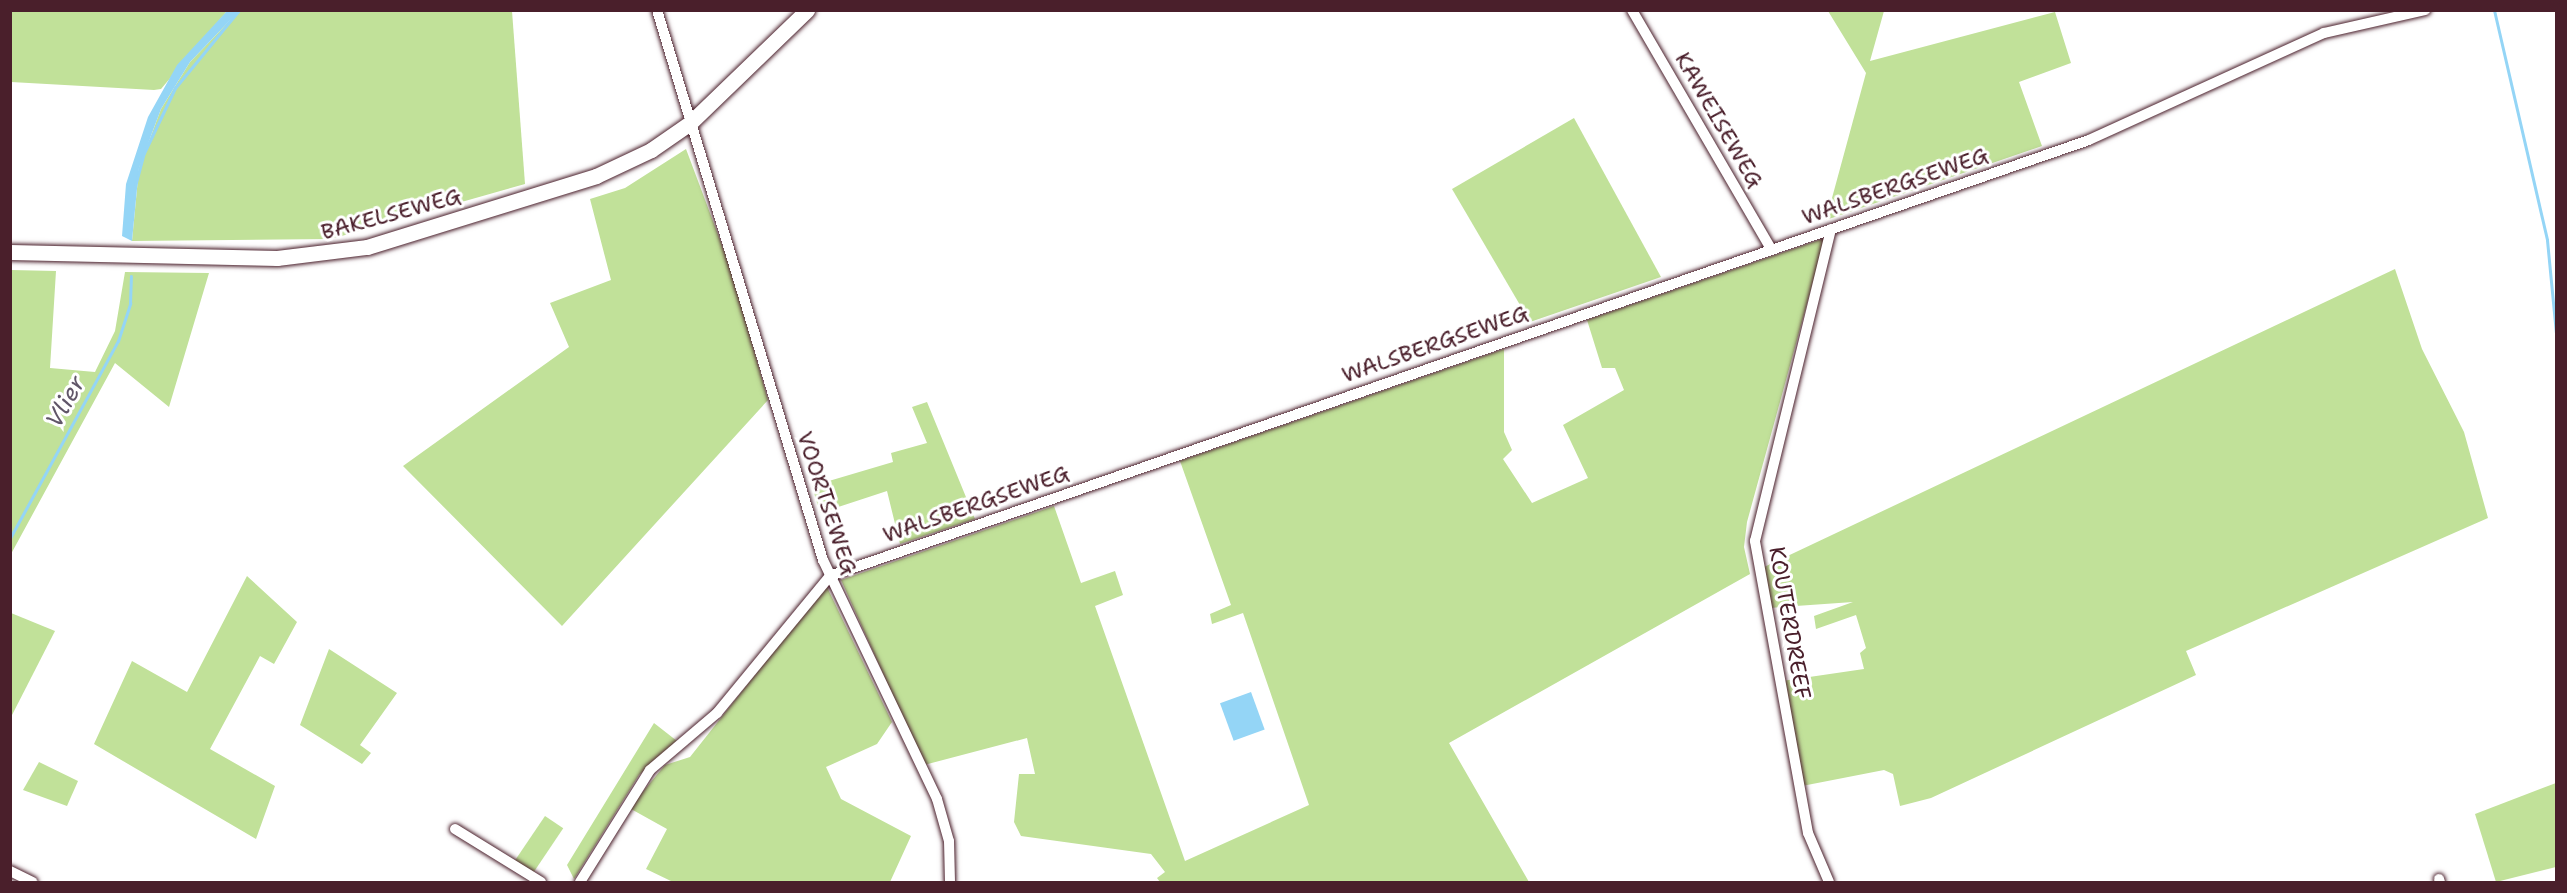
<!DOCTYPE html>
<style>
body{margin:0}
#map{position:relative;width:2567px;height:893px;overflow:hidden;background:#fff;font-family:"Shantell Sans",sans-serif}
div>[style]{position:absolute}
.green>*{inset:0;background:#c1e199;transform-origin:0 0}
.water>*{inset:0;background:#94d5f6;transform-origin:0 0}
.stream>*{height:3px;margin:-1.5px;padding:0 1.5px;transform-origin:1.5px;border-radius:1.5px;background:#94d5f6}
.roads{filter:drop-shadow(0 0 2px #4a1f2b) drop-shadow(0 0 2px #4a1f2b)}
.minor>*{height:10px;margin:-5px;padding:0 5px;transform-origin:5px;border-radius:5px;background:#fff}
.secondary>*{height:15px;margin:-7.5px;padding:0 7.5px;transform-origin:7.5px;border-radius:7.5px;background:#fff}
span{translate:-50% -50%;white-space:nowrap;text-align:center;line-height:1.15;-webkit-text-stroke:6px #fff;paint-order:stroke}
.street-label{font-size:22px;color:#4a1f2b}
.water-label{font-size:24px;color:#605668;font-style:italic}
.frame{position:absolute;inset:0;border:12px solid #4a1f2b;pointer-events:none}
</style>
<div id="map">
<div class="green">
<i style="clip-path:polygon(10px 11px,227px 11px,161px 89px,154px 90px,11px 82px)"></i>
<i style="clip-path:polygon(239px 11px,512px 11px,525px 184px,331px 239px,132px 241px,139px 168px,161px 109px,190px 62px)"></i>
<i style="clip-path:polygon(1828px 11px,1884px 11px,1870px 61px,2055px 12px,2071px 63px,2019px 82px,2042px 146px,1826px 220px,1866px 73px)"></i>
<i style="clip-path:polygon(1574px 118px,1661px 277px,1530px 322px,1452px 189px)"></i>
<i style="clip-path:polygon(686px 149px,731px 269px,768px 400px,562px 626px,403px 466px,569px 347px,550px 303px,611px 280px,590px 199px,625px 188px)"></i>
<i style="clip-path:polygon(1825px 238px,1747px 522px,1744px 547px,1750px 574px,1449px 743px,1529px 882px,1160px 882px,1157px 878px,1165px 872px,1151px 854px,1021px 836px,1014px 822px,1019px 774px,1035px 774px,1027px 738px,924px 765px,841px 580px,1054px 506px,1081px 583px,1115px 571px,1123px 595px,1095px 606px,1185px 861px,1309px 805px,1243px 613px,1212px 624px,1210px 614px,1231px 605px,1180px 461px,1504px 349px,1504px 432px,1512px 450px,1503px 459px,1532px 503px,1588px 478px,1563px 425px,1624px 390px,1615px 368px,1602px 368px,1587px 320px)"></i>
<i style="clip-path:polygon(2395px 269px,2422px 349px,2464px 432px,2488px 518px,2186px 651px,2196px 675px,1931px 798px,1900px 806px,1893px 774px,1884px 770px,1802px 786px,1782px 681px,1864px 669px,1860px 653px,1866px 648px,1856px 615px,1816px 629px,1814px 616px,1853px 602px,1769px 608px,1762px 568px)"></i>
<i style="clip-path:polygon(11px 270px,56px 271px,50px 368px,95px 372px,115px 331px,125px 272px,209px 273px,169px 407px,115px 363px,11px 554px)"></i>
<i style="clip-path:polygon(927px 402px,975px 519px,900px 544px,887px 491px,820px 513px,812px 486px,893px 462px,891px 453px,927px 443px,912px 407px)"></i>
<i style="clip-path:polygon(247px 576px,297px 622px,274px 664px,260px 656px,210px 749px,275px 786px,256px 839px,94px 744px,132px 661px,187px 692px)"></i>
<i style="clip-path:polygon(826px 585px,892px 722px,877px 744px,826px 767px,841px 799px,911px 836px,890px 882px,673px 882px,646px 869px,667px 829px,631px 809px,636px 800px,665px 765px,690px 757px)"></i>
<i style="clip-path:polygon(11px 613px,55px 631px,11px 717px)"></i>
<i style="clip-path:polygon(329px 649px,397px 693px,360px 745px,371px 753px,362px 764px,300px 725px)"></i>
<i style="clip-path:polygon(654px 723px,677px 741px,639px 775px,574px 879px,567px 865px)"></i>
<i style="clip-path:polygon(39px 762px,78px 781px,67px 806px,23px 790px)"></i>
<i style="clip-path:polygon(2556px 783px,2556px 867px,2496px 882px,2475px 814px)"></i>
<i style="left:545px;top:816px;width:22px;height:55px;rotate:34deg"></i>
</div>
<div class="water">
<i style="clip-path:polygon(227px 11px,239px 11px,190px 62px,161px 109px,139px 168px,132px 241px,122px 236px,126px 184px,148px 117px,177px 65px)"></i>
<i style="left:1251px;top:692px;width:40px;height:33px;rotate:70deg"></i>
</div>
<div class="stream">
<i style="left:2494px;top:10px;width:236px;rotate:77deg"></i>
<i style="left:2547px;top:240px;width:93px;rotate:84.5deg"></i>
<i style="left:135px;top:186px;width:34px;rotate:-75deg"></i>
<i style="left:144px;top:153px;width:72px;rotate:-64.5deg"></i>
<i style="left:175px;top:88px;width:101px;rotate:-50.6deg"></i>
<i style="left:10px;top:538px;width:225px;rotate:-61.3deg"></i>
<i style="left:118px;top:341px;width:40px;rotate:-72deg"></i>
<i style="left:130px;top:303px;width:27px;rotate:-88deg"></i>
</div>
<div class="roads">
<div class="minor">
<i style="left:657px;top:10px;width:575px;rotate:73.21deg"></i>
<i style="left:823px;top:560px;width:265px;rotate:64.5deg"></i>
<i style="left:937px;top:799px;width:44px;rotate:74.1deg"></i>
<i style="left:949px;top:841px;width:41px;rotate:88.6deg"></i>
<i style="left:1632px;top:10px;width:276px;rotate:59.8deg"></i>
<i style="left:455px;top:829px;width:101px;rotate:31.6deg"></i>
<i style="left:10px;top:871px;width:25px;rotate:26deg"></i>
<i style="left:2439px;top:879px;width:3px;rotate:72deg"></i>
<i style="left:580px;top:882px;width:132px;rotate:-58deg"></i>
<i style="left:650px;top:770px;width:88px;rotate:-40.4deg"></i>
<i style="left:717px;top:713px;width:178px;rotate:-50.5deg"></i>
<i style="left:830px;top:576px;width:1332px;rotate:-19.1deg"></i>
<i style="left:2089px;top:140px;width:258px;rotate:-24.5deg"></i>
<i style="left:2324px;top:33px;width:104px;rotate:-12.8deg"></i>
<i style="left:1829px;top:882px;width:53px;rotate:-113.2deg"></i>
<i style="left:1808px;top:833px;width:297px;rotate:-100.3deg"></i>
<i style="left:1755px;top:541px;width:321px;rotate:-76.3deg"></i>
</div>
<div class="secondary">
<i style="left:10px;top:252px;width:267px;rotate:1.3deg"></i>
<i style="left:277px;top:258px;width:91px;rotate:-7deg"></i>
<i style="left:367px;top:247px;width:240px;rotate:-17.2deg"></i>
<i style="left:596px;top:176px;width:61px;rotate:-25.3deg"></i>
<i style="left:651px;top:150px;width:47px;rotate:-34.7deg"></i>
<i style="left:690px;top:123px;width:163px;rotate:-44deg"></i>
</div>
</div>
<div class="street-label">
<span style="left:1719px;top:120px;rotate:60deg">KAWEISEWEG</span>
<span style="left:1895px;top:186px;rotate:-19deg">WALSBERGSEWEG</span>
<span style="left:391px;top:214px;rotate:-15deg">BAKELSEWEG</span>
<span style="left:1435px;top:344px;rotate:-19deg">WALSBERGSEWEG</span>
<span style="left:827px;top:503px;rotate:72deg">VOORTSEWEG</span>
<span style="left:976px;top:504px;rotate:-19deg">WALSBERGSEWEG</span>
<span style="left:1790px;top:623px;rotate:80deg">KOUTERDREEF</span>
</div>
<div class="water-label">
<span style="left:66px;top:402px;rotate:-61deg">Vlier</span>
</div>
<div class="frame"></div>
</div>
